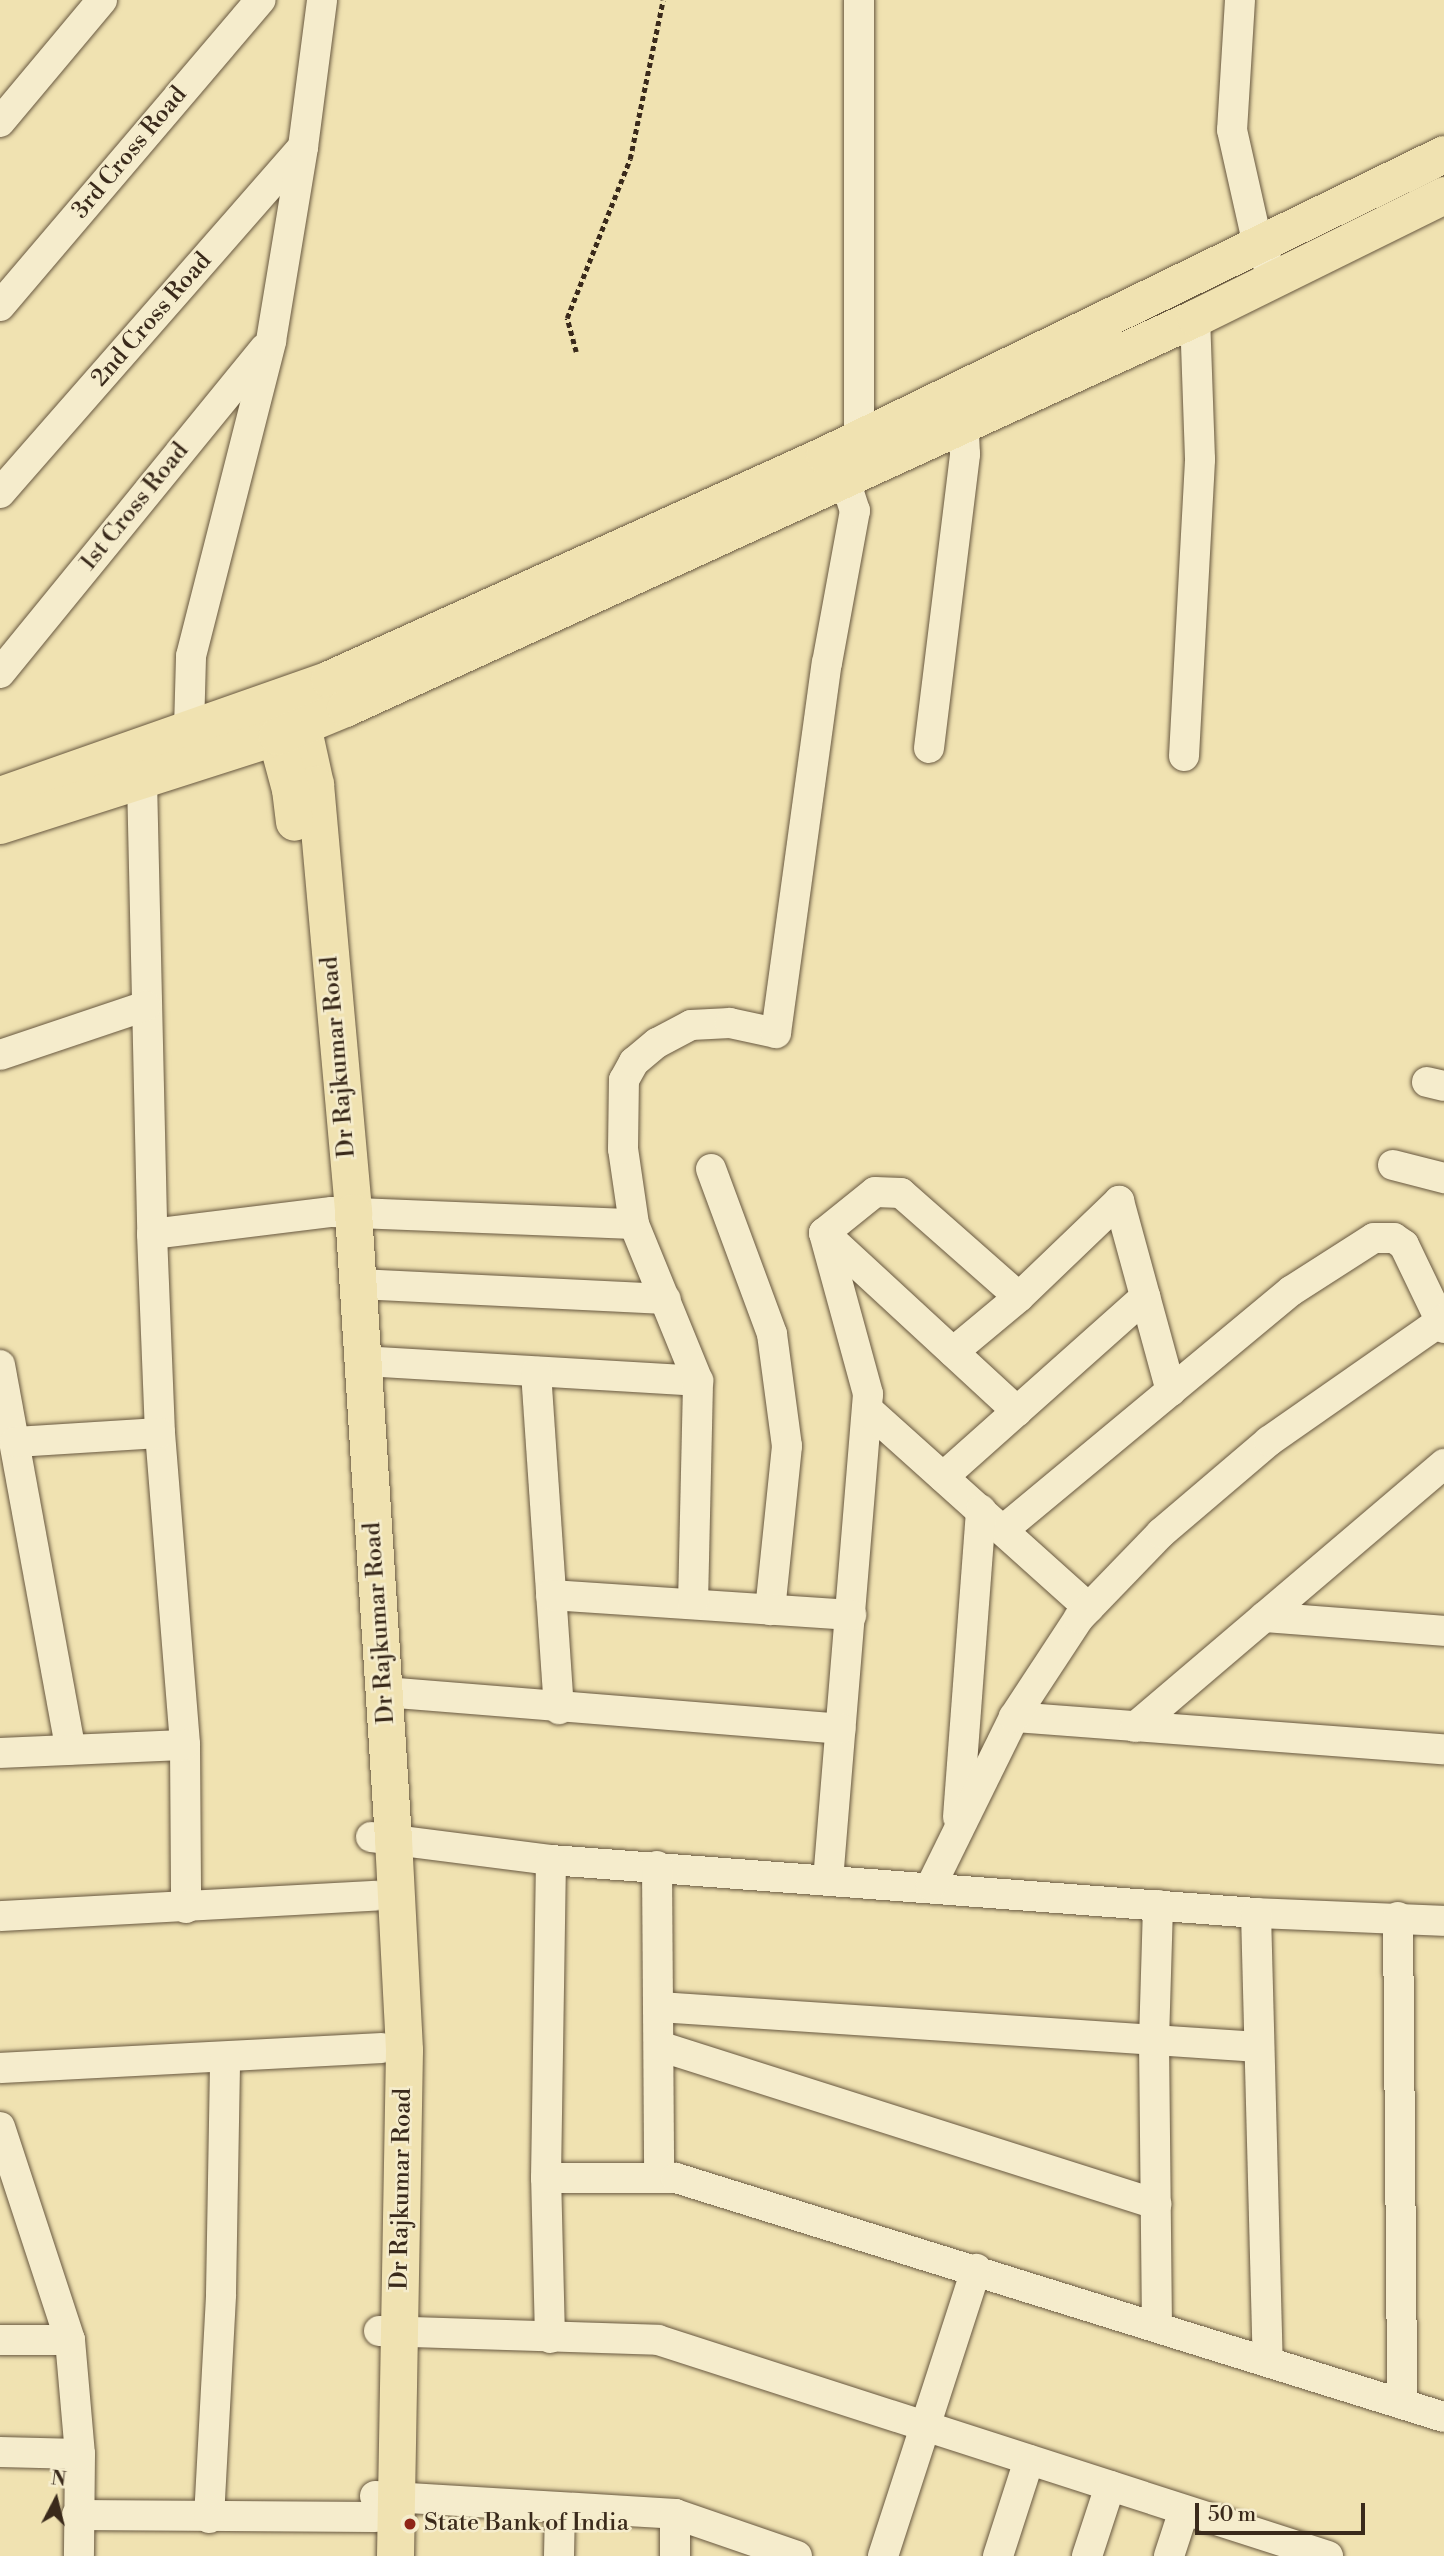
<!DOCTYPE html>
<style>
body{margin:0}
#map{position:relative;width:1444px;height:2556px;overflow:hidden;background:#f0e2b1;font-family:"Libre Bodoni",serif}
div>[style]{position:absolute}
.path>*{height:4.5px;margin-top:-2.25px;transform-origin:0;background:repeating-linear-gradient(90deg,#3a2a1b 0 5px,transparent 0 8.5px)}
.roads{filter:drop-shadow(0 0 2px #685840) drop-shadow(0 0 2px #685840)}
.minor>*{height:30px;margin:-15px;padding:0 15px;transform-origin:15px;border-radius:15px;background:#f5eccc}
.major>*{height:37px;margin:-18.5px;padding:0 18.5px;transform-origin:18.5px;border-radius:18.5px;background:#f0e2b1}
.dots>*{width:19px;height:19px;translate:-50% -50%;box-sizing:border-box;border:4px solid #f5eccc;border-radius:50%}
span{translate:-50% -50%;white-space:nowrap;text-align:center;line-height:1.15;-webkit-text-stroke:5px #f5eccc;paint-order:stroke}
.street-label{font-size:24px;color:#3a2a1b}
.poi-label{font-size:24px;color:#3a2a1b}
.left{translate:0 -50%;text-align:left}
.north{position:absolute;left:21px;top:2465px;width:70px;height:70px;-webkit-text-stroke:5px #f5eccc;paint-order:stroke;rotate:7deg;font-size:19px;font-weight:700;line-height:28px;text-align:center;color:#3a2a1b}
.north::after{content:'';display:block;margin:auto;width:24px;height:32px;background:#3a2a1b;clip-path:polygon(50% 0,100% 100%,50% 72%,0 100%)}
.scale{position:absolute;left:1195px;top:2503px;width:170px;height:32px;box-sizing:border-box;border:4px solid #3a2a1b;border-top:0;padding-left:9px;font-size:21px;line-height:24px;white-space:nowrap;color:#3a2a1b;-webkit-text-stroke:5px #f5eccc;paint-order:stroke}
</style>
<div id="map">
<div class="path">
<i style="left:576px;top:352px;width:35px;rotate:-105deg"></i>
<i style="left:567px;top:318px;width:171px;rotate:-68.4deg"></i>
<i style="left:630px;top:159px;width:162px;rotate:-78.3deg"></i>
</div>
<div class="roads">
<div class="minor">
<i style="left:859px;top:0;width:437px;rotate:90deg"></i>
<i style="left:1240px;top:0;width:130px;rotate:93.5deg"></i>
<i style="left:1232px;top:130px;width:118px;rotate:77.3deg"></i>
<i style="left:1258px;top:245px;width:19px;rotate:62deg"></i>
<i style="left:0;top:122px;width:159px;rotate:-50.1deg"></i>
<i style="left:0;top:306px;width:402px;rotate:-49.6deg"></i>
<i style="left:0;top:493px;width:460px;rotate:-48.8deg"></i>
<i style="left:0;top:673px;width:419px;rotate:-50.8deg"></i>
<i style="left:189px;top:729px;width:73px;rotate:-88.4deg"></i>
<i style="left:191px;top:656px;width:325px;rotate:-75.7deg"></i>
<i style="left:271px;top:341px;width:197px;rotate:-80.6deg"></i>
<i style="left:303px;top:147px;width:148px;rotate:-82.6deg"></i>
<i style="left:929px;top:748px;width:296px;rotate:-83deg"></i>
<i style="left:965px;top:454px;width:33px;rotate:-93deg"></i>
<i style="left:1184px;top:756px;width:297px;rotate:-86.9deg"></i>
<i style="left:1200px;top:459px;width:141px;rotate:-92deg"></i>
<i style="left:142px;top:780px;width:454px;rotate:88.7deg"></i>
<i style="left:152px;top:1234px;width:199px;rotate:87.7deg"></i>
<i style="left:160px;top:1433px;width:313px;rotate:85.4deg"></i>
<i style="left:185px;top:1745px;width:163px;rotate:89.6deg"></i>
<i style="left:0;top:1055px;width:154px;rotate:-18.6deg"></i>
<i style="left:1427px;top:1082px;width:17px;rotate:13deg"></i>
<i style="left:1393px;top:1165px;width:53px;rotate:14.3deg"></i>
<i style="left:711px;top:1169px;width:176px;rotate:69.7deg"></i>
<i style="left:772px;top:1334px;width:113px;rotate:82.4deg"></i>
<i style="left:787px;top:1446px;width:165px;rotate:95.9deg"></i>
<i style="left:824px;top:1233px;width:167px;rotate:74.7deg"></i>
<i style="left:868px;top:1394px;width:487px;rotate:94.7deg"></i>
<i style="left:824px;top:1233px;width:263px;rotate:42.7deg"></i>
<i style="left:824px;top:1233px;width:65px;rotate:-38.8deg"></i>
<i style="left:875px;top:1192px;width:26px;rotate:2deg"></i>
<i style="left:901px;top:1193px;width:157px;rotate:41.4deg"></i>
<i style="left:152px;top:1234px;width:181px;rotate:-7deg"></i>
<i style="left:332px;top:1212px;width:302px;rotate:2.3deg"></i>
<i style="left:358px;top:1284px;width:308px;rotate:2.8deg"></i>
<i style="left:953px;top:1352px;width:86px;rotate:-39.8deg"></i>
<i style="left:1019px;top:1297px;width:139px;rotate:-43.8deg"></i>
<i style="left:1119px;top:1201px;width:197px;rotate:74.7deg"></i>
<i style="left:363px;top:1361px;width:336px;rotate:3.4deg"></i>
<i style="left:0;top:1365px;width:391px;rotate:79.6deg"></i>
<i style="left:536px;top:1372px;width:338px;rotate:86.1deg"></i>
<i style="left:867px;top:1409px;width:298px;rotate:41.9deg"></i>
<i style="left:15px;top:1442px;width:145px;rotate:-3.6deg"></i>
<i style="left:943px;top:1477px;width:271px;rotate:-41.7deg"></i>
<i style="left:1003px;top:1530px;width:374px;rotate:-39.7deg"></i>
<i style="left:1291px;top:1291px;width:98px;rotate:-32.6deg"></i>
<i style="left:1374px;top:1238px;width:20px"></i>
<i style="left:1394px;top:1238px;width:12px;rotate:35deg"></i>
<i style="left:1404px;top:1245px;width:92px;rotate:64.3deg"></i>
<i style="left:551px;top:1595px;width:301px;rotate:3.8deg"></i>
<i style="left:693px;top:1604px;width:223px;rotate:-88.7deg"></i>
<i style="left:698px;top:1381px;width:170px;rotate:-112.2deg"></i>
<i style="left:634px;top:1224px;width:76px;rotate:-98.3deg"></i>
<i style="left:623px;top:1149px;width:69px;rotate:-89.2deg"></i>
<i style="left:624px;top:1080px;width:21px;rotate:-61deg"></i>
<i style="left:634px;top:1062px;width:30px;rotate:-40deg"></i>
<i style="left:657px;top:1043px;width:38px;rotate:-28deg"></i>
<i style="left:691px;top:1025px;width:39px;rotate:-3deg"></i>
<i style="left:730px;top:1023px;width:47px;rotate:12.3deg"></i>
<i style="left:776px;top:1033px;width:373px;rotate:-82.2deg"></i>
<i style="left:827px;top:663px;width:155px;rotate:-79.6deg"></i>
<i style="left:855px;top:511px;width:38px;rotate:-108deg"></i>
<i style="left:1264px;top:1617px;width:181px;rotate:4.4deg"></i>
<i style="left:384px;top:1692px;width:458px;rotate:4.6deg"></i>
<i style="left:1014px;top:1717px;width:431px;rotate:4.3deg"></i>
<i style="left:1135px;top:1727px;width:406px;rotate:-40.4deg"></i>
<i style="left:0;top:1753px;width:185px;rotate:-2.5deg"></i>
<i style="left:958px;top:1817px;width:308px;rotate:-85.7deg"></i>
<i style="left:371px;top:1837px;width:181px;rotate:7.3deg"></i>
<i style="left:551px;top:1860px;width:707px;rotate:4.3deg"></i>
<i style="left:1256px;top:1913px;width:188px;rotate:2.4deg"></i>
<i style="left:657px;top:1866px;width:312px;rotate:89.6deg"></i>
<i style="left:931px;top:1886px;width:188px;rotate:-63.8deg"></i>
<i style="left:1014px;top:1717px;width:118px;rotate:-56.7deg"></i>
<i style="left:1079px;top:1618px;width:118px;rotate:-46deg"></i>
<i style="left:1161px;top:1533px;width:142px;rotate:-40.4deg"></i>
<i style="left:1269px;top:1441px;width:213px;rotate:-34.9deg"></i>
<i style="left:1256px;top:1913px;width:448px;rotate:88.5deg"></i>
<i style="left:0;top:1916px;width:376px;rotate:-3.1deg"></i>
<i style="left:1398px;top:1917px;width:487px;rotate:89.5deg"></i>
<i style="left:659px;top:2007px;width:601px;rotate:3.81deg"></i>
<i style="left:659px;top:2046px;width:522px;rotate:17.64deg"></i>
<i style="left:0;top:2068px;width:382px;rotate:-3deg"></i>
<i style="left:0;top:2127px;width:224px;rotate:71.8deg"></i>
<i style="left:70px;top:2340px;width:114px;rotate:85deg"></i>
<i style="left:80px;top:2454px;width:102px;rotate:90.6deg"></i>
<i style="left:546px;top:2178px;width:130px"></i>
<i style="left:676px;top:2178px;width:804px;rotate:17.29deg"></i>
<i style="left:1157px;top:2327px;width:286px;rotate:-90.6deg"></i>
<i style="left:1154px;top:2041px;width:136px;rotate:-88.3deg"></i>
<i style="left:379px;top:2331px;width:279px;rotate:1.8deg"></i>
<i style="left:658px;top:2340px;width:704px;rotate:17.87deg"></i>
<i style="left:550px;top:2338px;width:160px;rotate:-91.4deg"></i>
<i style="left:546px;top:2178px;width:318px;rotate:-89.1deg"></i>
<i style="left:0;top:2340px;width:70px"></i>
<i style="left:0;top:2452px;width:80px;rotate:1.4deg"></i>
<i style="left:375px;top:2496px;width:301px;rotate:3.4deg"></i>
<i style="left:675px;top:2514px;width:129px;rotate:19deg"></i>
<i style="left:77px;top:2515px;width:298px;rotate:0.4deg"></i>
<i style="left:209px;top:2518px;width:224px;rotate:-86.9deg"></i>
<i style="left:221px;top:2294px;width:235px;rotate:-89deg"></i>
<i style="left:559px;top:2556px;width:48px;rotate:-88.8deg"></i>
<i style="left:675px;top:2556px;width:42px;rotate:-90deg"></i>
<i style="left:883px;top:2556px;width:302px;rotate:-72deg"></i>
<i style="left:998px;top:2556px;width:101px;rotate:-72.1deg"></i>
<i style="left:1087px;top:2556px;width:74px;rotate:-71.8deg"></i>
<i style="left:1169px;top:2556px;width:48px;rotate:-71.9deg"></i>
</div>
<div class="major">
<i style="left:295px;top:693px;width:93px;rotate:77.6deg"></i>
<i style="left:315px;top:784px;width:430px;rotate:84.9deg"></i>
<i style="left:353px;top:1212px;width:628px;rotate:86.35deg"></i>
<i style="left:393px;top:1839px;width:211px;rotate:87deg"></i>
<i style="left:404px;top:2050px;width:506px;rotate:91.02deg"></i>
<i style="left:267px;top:704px;width:88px;rotate:74.9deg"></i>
<i style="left:290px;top:789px;width:33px;rotate:83deg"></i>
<i style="left:0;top:795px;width:349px;rotate:-19.4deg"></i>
<i style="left:329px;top:679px;width:543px;rotate:-24.35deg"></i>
<i style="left:824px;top:455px;width:689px;rotate:-25.9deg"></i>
<i style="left:0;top:825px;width:291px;rotate:-17.8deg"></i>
<i style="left:277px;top:736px;width:74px;rotate:-22.4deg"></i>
<i style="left:345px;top:708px;width:935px;rotate:-24.65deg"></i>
<i style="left:1195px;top:318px;width:278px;rotate:-26.3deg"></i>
</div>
</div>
<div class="dots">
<i style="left:410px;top:2524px;background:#8f2418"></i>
</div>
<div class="street-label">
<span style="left:130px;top:153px;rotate:-50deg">3rd Cross Road</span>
<span style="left:152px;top:320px;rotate:-49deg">2nd Cross Road</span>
<span style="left:135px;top:507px;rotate:-51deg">1st Cross Road</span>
<span style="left:339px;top:1057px;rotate:-95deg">Dr Rajkumar Road</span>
<span style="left:380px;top:1623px;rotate:-94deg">Dr Rajkumar Road</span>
<span style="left:402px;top:2189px;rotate:-89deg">Dr Rajkumar Road</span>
</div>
<div class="poi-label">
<span class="left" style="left:424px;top:2524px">State Bank of India</span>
</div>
<div class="north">N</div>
<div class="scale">50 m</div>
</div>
